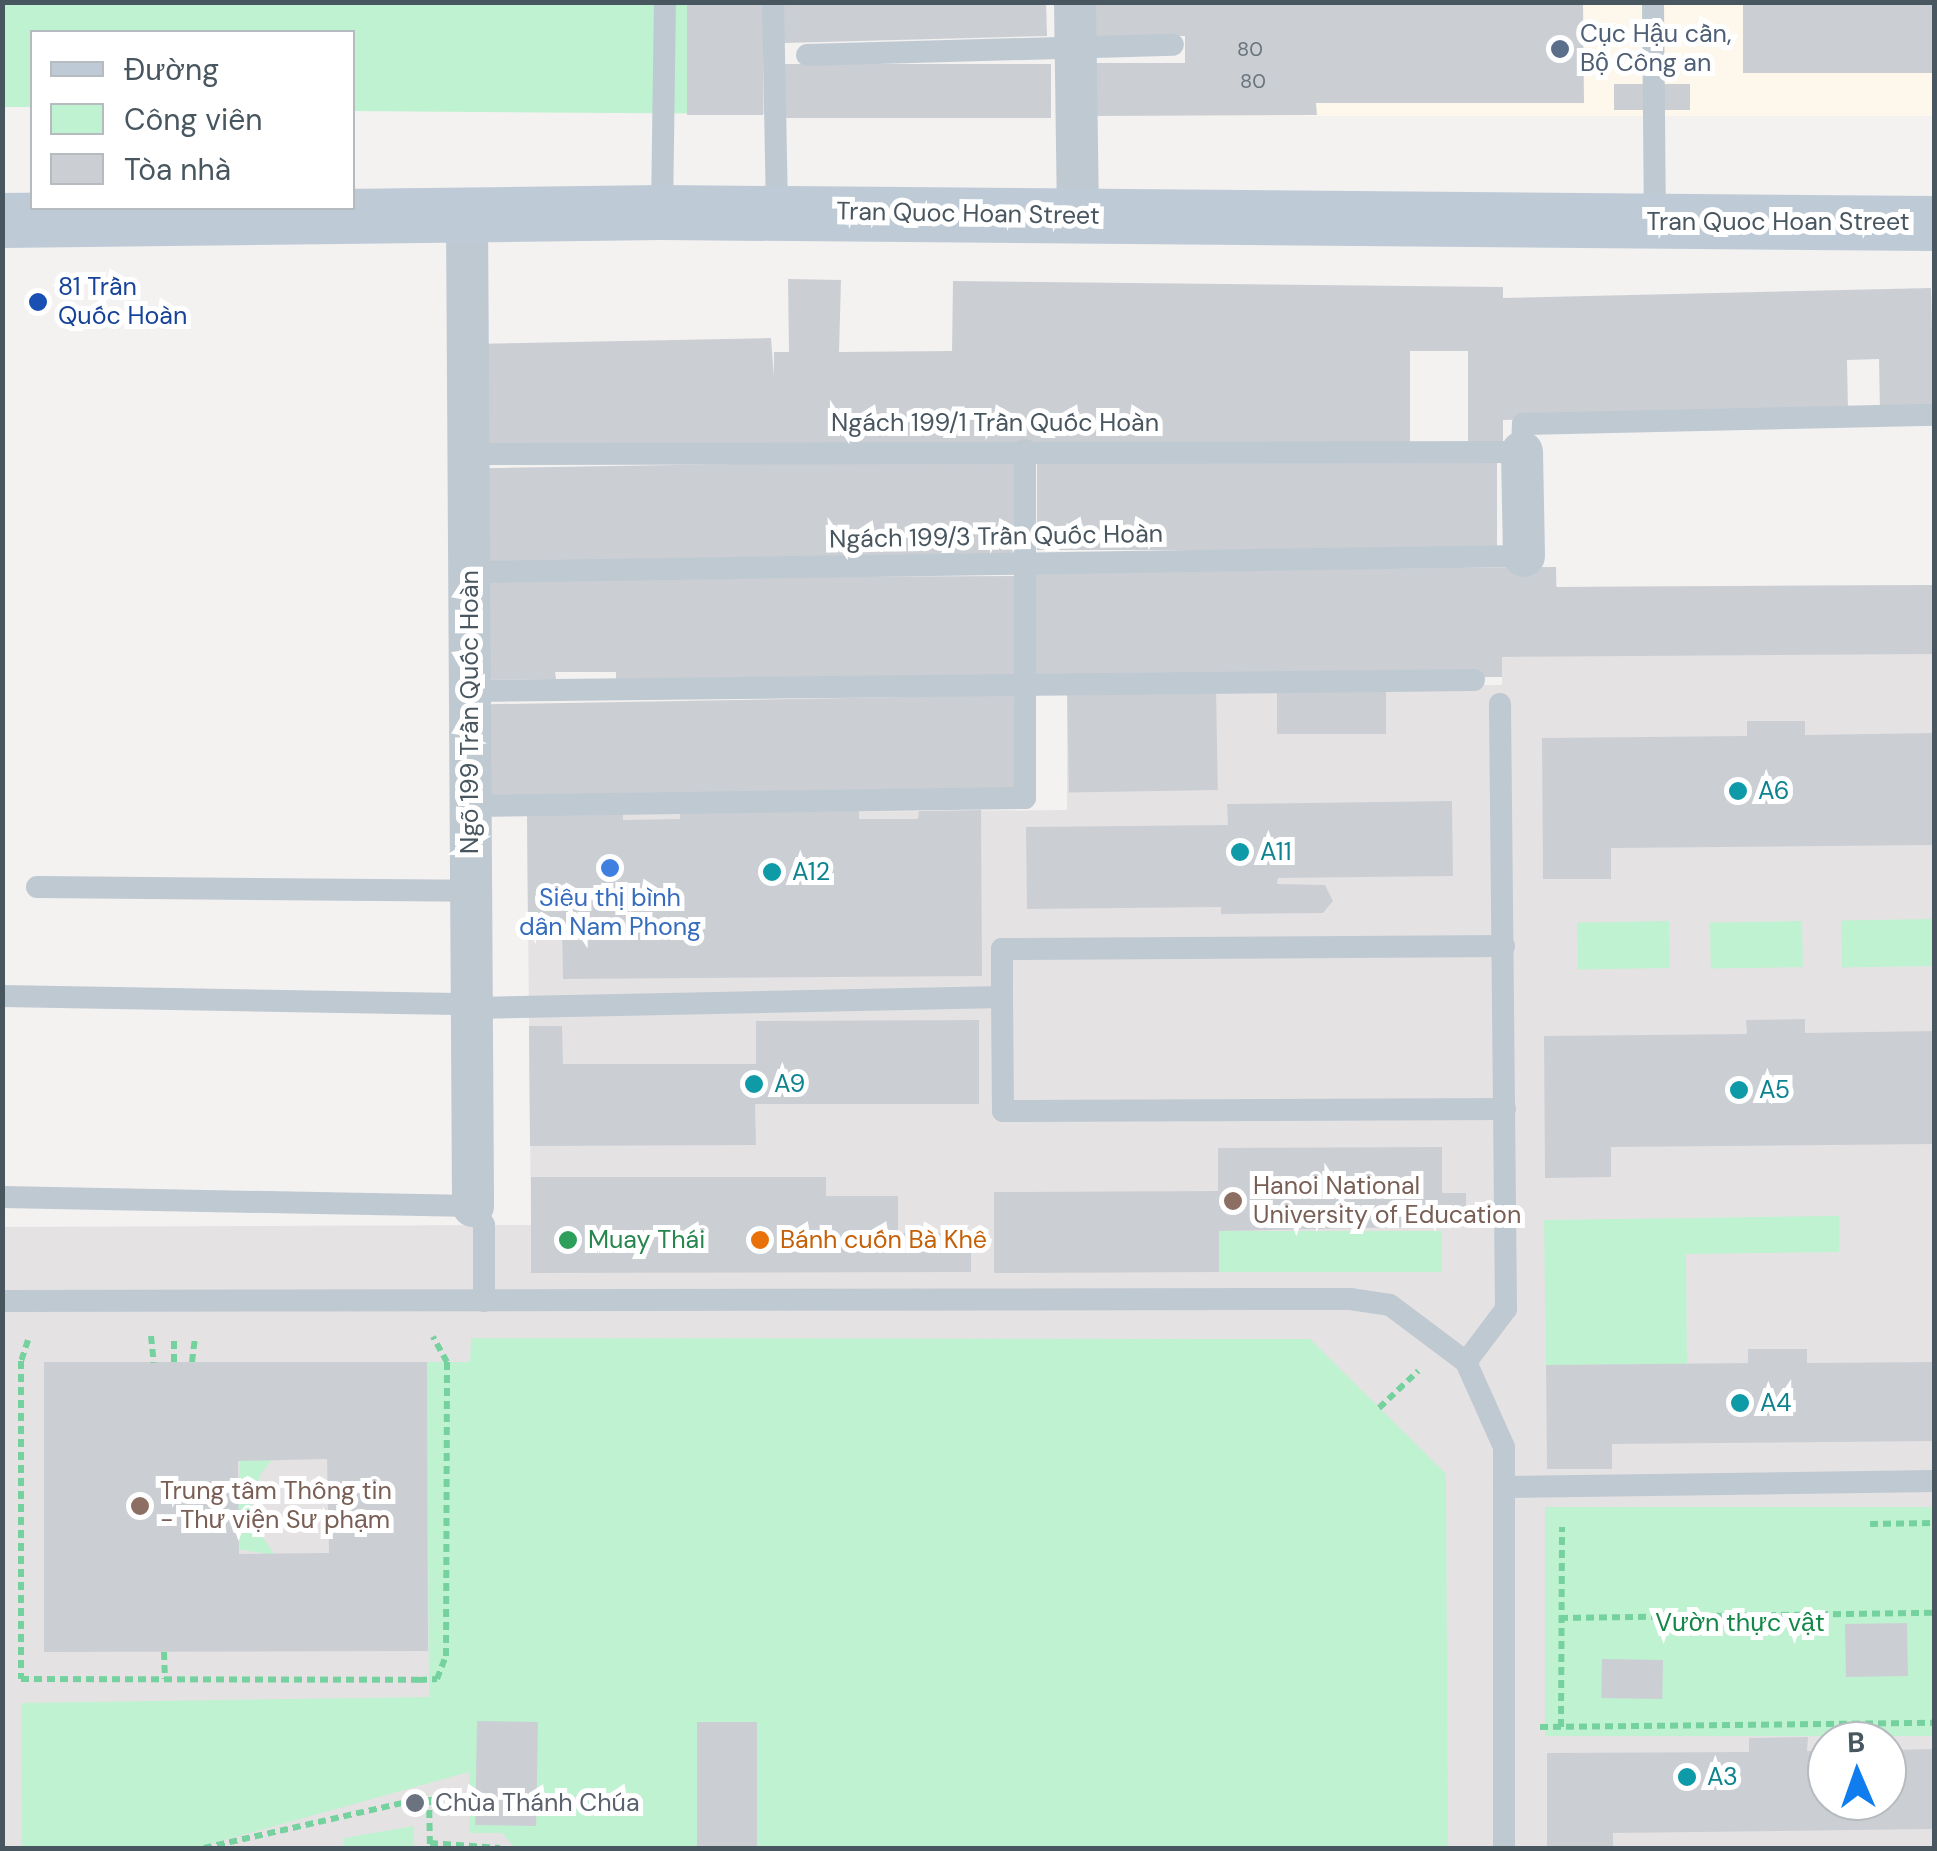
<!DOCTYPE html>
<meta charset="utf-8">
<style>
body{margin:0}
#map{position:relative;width:1937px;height:1851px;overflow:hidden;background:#f4f1f1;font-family:"DM Sans",sans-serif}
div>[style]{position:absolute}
.commercial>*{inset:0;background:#fdf7ec;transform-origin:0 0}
.education>*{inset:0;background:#e5e2e3}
.green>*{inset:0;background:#bff2d0;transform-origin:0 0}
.building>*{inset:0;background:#cbcfd4;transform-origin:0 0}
.path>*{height:6px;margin-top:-3px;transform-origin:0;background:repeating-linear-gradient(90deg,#75d29f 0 8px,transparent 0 13px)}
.lane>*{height:22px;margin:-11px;padding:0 11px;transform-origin:11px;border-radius:11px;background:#bfc9d1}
.street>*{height:42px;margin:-21px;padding:0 21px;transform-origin:21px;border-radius:21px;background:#bfc9d1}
.secondary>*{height:55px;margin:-27.5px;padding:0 27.5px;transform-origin:27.5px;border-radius:27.5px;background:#becbd6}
.dots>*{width:28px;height:28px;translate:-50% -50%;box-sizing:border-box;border:5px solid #fff;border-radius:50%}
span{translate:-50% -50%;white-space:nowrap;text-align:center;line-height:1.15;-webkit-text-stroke:10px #fff;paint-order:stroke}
.number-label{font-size:20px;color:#69747d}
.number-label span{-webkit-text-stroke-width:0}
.service-label{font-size:25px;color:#4e5e75}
.left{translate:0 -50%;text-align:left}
.street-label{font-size:25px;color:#485660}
.transit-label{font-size:25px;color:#164399}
.culture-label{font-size:25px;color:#0d838f}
.shop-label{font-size:25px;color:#366cbe}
.education-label{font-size:25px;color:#785e54}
.leisure-label{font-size:25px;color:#27864d}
.food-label{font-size:25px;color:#c56008}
.park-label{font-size:25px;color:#138747}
.worship-label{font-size:25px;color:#5b616d}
.frame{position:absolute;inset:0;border:5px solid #485660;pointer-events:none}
.legend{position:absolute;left:30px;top:30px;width:325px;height:180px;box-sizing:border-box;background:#fff;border:2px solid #b6bbbf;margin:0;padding:12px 18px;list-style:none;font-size:30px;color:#485660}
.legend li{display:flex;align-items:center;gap:20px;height:50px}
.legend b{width:50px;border:2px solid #b6bbbf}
.north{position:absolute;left:1807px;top:1721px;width:100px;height:100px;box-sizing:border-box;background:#fff;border:2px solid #b6bbbf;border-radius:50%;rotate:358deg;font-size:28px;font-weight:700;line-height:40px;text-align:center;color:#485660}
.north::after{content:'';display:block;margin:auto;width:35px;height:45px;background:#107def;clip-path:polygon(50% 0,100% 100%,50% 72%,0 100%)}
</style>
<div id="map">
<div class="commercial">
<i style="left:1185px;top:3px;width:749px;height:113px"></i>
</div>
<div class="education">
<i style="clip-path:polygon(evenodd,1502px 567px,1556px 567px,1557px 587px,1934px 585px,1934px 1848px,3px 1848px,2px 1227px,531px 1225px,527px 814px,1067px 810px,1067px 687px,1502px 685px,1502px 567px,1827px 1741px,1887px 1741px,1887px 1801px,1827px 1801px,1827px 1741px)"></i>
</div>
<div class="green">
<i style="clip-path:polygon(3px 3px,763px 3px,764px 114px,353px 111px,352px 32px,32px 32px,32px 107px,3px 107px)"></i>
<i style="left:1933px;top:919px;width:47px;height:92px;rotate:89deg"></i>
<i style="left:1669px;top:921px;width:47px;height:92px;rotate:89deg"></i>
<i style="left:1802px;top:921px;width:46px;height:92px;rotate:89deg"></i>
<i style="clip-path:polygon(1839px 1216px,1839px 1252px,1686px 1254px,1687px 1364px,1546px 1365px,1544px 1220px)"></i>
<i style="left:1219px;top:1231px;width:223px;height:41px"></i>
<i style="clip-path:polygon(471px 1338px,1310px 1339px,1446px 1474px,1448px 1848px,515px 1848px,502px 1833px,469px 1833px,469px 1772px,195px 1848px,22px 1848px,21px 1703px,429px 1697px,427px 1362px,470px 1362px)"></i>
<i style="clip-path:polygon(240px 1459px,273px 1459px,261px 1473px,251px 1508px,254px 1525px,275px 1555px,236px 1549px)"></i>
<i style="left:1934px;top:1507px;width:229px;height:389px;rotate:90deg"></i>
<i style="clip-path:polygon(414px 1826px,414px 1848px,343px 1848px,344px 1838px)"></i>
</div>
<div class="building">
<i style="left:687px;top:2px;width:76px;height:113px"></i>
<i style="clip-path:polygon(783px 2px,1046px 2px,1047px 36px,784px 43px)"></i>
<i style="clip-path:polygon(1090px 2px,1583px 2px,1584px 103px,1316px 103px,1317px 115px,1087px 116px,1087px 63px,1185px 63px,1185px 36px,1090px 37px)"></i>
<i style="left:1743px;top:2px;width:191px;height:71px"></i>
<i style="left:1051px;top:64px;width:54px;height:266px;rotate:90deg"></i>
<i style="left:1614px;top:84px;width:76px;height:26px"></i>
<i style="clip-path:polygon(788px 279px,841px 280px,839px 352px,952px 351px,953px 281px,1503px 287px,1503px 298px,1931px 288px,1934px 411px,1880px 412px,1879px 359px,1847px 360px,1848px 411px,1503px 420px,1503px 442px,1468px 443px,1468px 351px,1410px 351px,1410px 442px,476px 448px,474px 344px,771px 338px,774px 377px,774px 352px,789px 352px)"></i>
<i style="left:1015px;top:459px;width:97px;height:540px;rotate:89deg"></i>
<i style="left:1497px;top:463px;width:87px;height:460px;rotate:90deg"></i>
<i style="clip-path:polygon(1556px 567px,1556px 587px,1934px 585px,1934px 654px,1502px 657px,1502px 677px,1030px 678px,1030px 572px)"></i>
<i style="clip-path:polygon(1017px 576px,1018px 679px,616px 680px,616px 672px,555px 672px,556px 679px,479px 680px,478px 578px)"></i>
<i style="left:1216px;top:686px;width:104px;height:149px;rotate:89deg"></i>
<i style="left:1277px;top:686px;width:109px;height:48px"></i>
<i style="left:1017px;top:695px;width:98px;height:538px;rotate:89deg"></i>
<i style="clip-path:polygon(1747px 721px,1805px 721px,1805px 735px,1934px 733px,1934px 845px,1611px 848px,1611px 879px,1543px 879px,1542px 738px,1747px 736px)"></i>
<i style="clip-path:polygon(1452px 801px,1453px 876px,1278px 878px,1277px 884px,1325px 885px,1333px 901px,1323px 913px,1221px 914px,1221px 907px,1027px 909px,1026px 827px,1228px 825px,1227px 804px)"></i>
<i style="clip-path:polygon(981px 810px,982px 976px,563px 979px,562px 924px,528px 924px,527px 814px,623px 814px,623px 820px,680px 819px,680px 813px,859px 811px,859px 819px,918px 819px,919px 811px)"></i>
<i style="clip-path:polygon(1805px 1019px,1805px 1033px,1934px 1031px,1934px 1144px,1611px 1147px,1611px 1177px,1545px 1178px,1544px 1036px,1747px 1034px,1746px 1020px)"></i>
<i style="clip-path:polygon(979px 1020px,979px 1104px,755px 1104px,756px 1145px,530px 1146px,529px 1026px,562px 1026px,563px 1064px,756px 1064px,756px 1021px)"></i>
<i style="clip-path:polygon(1442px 1147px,1442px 1193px,1466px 1193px,1466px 1226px,1219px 1231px,1219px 1272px,994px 1273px,994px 1192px,1218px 1191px,1218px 1148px)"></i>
<i style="clip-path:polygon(531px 1177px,826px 1177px,826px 1196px,898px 1196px,898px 1233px,971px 1233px,971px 1272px,531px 1273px)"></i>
<i style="clip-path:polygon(1748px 1349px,1807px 1349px,1807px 1363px,1934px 1362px,1934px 1441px,1612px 1444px,1612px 1469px,1547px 1469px,1546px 1365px,1748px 1363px)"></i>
<i style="clip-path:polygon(evenodd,44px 1362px,427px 1362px,428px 1651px,44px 1652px,44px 1362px,327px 1459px,329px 1553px,239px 1554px,238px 1461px,327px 1459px)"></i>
<i style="left:1907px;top:1623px;width:53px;height:62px;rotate:89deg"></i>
<i style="left:1602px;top:1659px;width:61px;height:39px;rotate:1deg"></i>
<i style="left:477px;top:1721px;width:61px;height:104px;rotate:1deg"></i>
<i style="left:697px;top:1722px;width:60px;height:126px"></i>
<i style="clip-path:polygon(1808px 1737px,1807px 1751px,1827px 1751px,1827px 1801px,1887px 1801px,1887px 1750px,1934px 1749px,1934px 1829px,1613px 1833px,1613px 1848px,1547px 1848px,1547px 1753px,1749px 1752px,1749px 1738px)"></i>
</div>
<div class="path">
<i style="left:151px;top:1336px;width:27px;rotate:84deg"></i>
<i style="left:28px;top:1340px;width:22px;rotate:108deg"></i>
<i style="left:21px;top:1361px;width:318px;rotate:90deg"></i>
<i style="left:21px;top:1679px;width:398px;rotate:0.1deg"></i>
<i style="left:419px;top:1680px;width:18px;rotate:-3deg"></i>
<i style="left:437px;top:1679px;width:25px;rotate:-69deg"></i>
<i style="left:446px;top:1656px;width:294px;rotate:-89.8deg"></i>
<i style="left:447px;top:1362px;width:29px;rotate:-119deg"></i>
<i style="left:174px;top:1362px;width:24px;rotate:-90deg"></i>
<i style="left:192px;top:1362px;width:23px;rotate:-83deg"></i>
<i style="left:1379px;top:1408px;width:54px;rotate:-43.5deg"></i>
<i style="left:1870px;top:1524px;width:64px;rotate:-0.9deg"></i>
<i style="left:1560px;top:1618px;width:374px;rotate:-0.8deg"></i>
<i style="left:164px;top:1652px;width:27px;rotate:88deg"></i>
<i style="left:1540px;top:1727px;width:394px;rotate:-0.6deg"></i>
<i style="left:1561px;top:1727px;width:200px;rotate:-89.7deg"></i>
<i style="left:430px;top:1843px;width:70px;rotate:4.1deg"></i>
<i style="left:204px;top:1848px;width:231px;rotate:-12.8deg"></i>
<i style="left:429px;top:1797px;width:51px;rotate:88.9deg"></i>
</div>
<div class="lane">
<i style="left:773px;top:2px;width:210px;rotate:88.9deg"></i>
<i style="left:1653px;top:2px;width:219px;rotate:89.5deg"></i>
<i style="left:807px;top:55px;width:366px;rotate:-1.6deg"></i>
<i style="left:662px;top:212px;width:210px;rotate:-89.2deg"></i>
<i style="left:468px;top:454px;width:1054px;rotate:-0.11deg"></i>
<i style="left:1522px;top:452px;width:28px;rotate:-88deg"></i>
<i style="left:1523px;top:424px;width:411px;rotate:-1.3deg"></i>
<i style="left:469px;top:572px;width:1055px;rotate:-0.87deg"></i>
<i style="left:470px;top:691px;width:1004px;rotate:-0.63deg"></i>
<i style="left:471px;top:806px;width:554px;rotate:-0.83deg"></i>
<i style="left:1025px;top:798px;width:348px;rotate:-90deg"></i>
<i style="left:37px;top:887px;width:434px;rotate:0.5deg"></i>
<i style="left:1504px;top:946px;width:502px;rotate:179.66deg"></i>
<i style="left:1002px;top:949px;width:48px;rotate:90deg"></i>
<i style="left:1002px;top:997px;width:114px;rotate:89.5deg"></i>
<i style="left:1003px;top:1111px;width:502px;rotate:-0.23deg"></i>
<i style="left:2px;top:996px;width:470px;rotate:1deg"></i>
<i style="left:472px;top:1008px;width:530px;rotate:-1.19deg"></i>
<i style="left:2px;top:1197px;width:471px;rotate:1.1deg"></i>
<i style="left:473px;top:1206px;width:22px;rotate:60deg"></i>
<i style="left:484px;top:1225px;width:76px;rotate:90deg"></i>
<i style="left:2px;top:1301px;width:1348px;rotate:-0.09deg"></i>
<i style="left:1350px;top:1299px;width:40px;rotate:8.5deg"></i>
<i style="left:1390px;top:1305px;width:95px;rotate:36.9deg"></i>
<i style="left:1466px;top:1362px;width:93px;rotate:65.9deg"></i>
<i style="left:1504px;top:1447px;width:401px;rotate:90deg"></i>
<i style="left:1466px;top:1362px;width:66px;rotate:-53deg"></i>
<i style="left:1506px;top:1309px;width:605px;rotate:-90.57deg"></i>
<i style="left:1504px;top:1487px;width:430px;rotate:-0.8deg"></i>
</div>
<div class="street">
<i style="left:1075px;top:2px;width:213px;rotate:89.2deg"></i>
<i style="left:467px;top:217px;width:989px;rotate:89.65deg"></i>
<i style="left:1522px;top:452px;width:104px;rotate:88.9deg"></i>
</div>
<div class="secondary">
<i style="left:2px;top:220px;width:660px;rotate:-0.69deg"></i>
<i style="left:662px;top:212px;width:1272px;rotate:0.5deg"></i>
</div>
<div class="dots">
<i style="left:1560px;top:49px;background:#5c6f8a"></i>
<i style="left:38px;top:302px;background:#1a4fb4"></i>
<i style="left:1738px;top:791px;background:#0f9aa8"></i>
<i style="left:1240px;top:852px;background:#0f9aa8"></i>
<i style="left:610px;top:868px;background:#3f7fe0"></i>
<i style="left:772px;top:872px;background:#0f9aa8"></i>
<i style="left:754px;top:1084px;background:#0f9aa8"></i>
<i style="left:1739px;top:1090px;background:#0f9aa8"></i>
<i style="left:1233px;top:1201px;background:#8d6e63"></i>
<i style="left:568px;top:1240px;background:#2e9e5b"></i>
<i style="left:760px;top:1240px;background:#e8710a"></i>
<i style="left:1740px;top:1403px;background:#0f9aa8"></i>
<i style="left:140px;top:1506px;background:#8d6e63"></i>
<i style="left:1687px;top:1777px;background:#0f9aa8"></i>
<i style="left:415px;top:1803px;background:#6b7280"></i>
</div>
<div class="number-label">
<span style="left:1250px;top:49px">80</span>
<span style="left:1253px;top:81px">80</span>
</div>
<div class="service-label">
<span class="left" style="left:1580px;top:49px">Cục Hậu cần,<br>Bộ Công an</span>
</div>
<div class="street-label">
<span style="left:968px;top:214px;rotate:1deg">Tran Quoc Hoan Street</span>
<span style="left:1778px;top:222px">Tran Quoc Hoan Street</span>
<span style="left:995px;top:423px">Ngách 199/1 Trần Quốc Hoàn</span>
<span style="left:996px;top:537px;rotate:-1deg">Ngách 199/3 Trần Quốc Hoàn</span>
<span style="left:470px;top:712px;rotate:-90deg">Ngõ 199 Trần Quốc Hoàn</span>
</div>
<div class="transit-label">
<span class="left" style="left:58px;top:302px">81 Trần<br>Quốc Hoàn</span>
</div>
<div class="culture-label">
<span class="left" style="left:1758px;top:791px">A6</span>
<span class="left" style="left:1260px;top:852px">A11</span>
<span class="left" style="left:792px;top:872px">A12</span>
<span class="left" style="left:774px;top:1084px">A9</span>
<span class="left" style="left:1759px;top:1090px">A5</span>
<span class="left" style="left:1760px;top:1403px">A4</span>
<span class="left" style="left:1707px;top:1777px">A3</span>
</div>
<div class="shop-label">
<span style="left:610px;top:913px">Siêu thị bình<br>dân Nam Phong</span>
</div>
<div class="education-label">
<span class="left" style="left:1253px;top:1201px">Hanoi National<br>University of Education</span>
<span class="left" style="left:160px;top:1506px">Trung tâm Thông tin<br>- Thư viện Sư phạm</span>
</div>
<div class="leisure-label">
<span class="left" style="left:588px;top:1240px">Muay Thái</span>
</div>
<div class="food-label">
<span class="left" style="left:780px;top:1240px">Bánh cuốn Bà Khê</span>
</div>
<div class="park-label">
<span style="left:1740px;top:1623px">Vườn thực vật</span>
</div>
<div class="worship-label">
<span class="left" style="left:435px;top:1803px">Chùa Thánh Chúa</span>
</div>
<div class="frame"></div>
<ul class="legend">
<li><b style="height:12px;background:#becbd6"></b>Đường</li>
<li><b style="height:28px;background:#bff2d0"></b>Công viên</li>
<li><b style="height:28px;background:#cbcfd4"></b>Tòa nhà</li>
</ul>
<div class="north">B</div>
</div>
